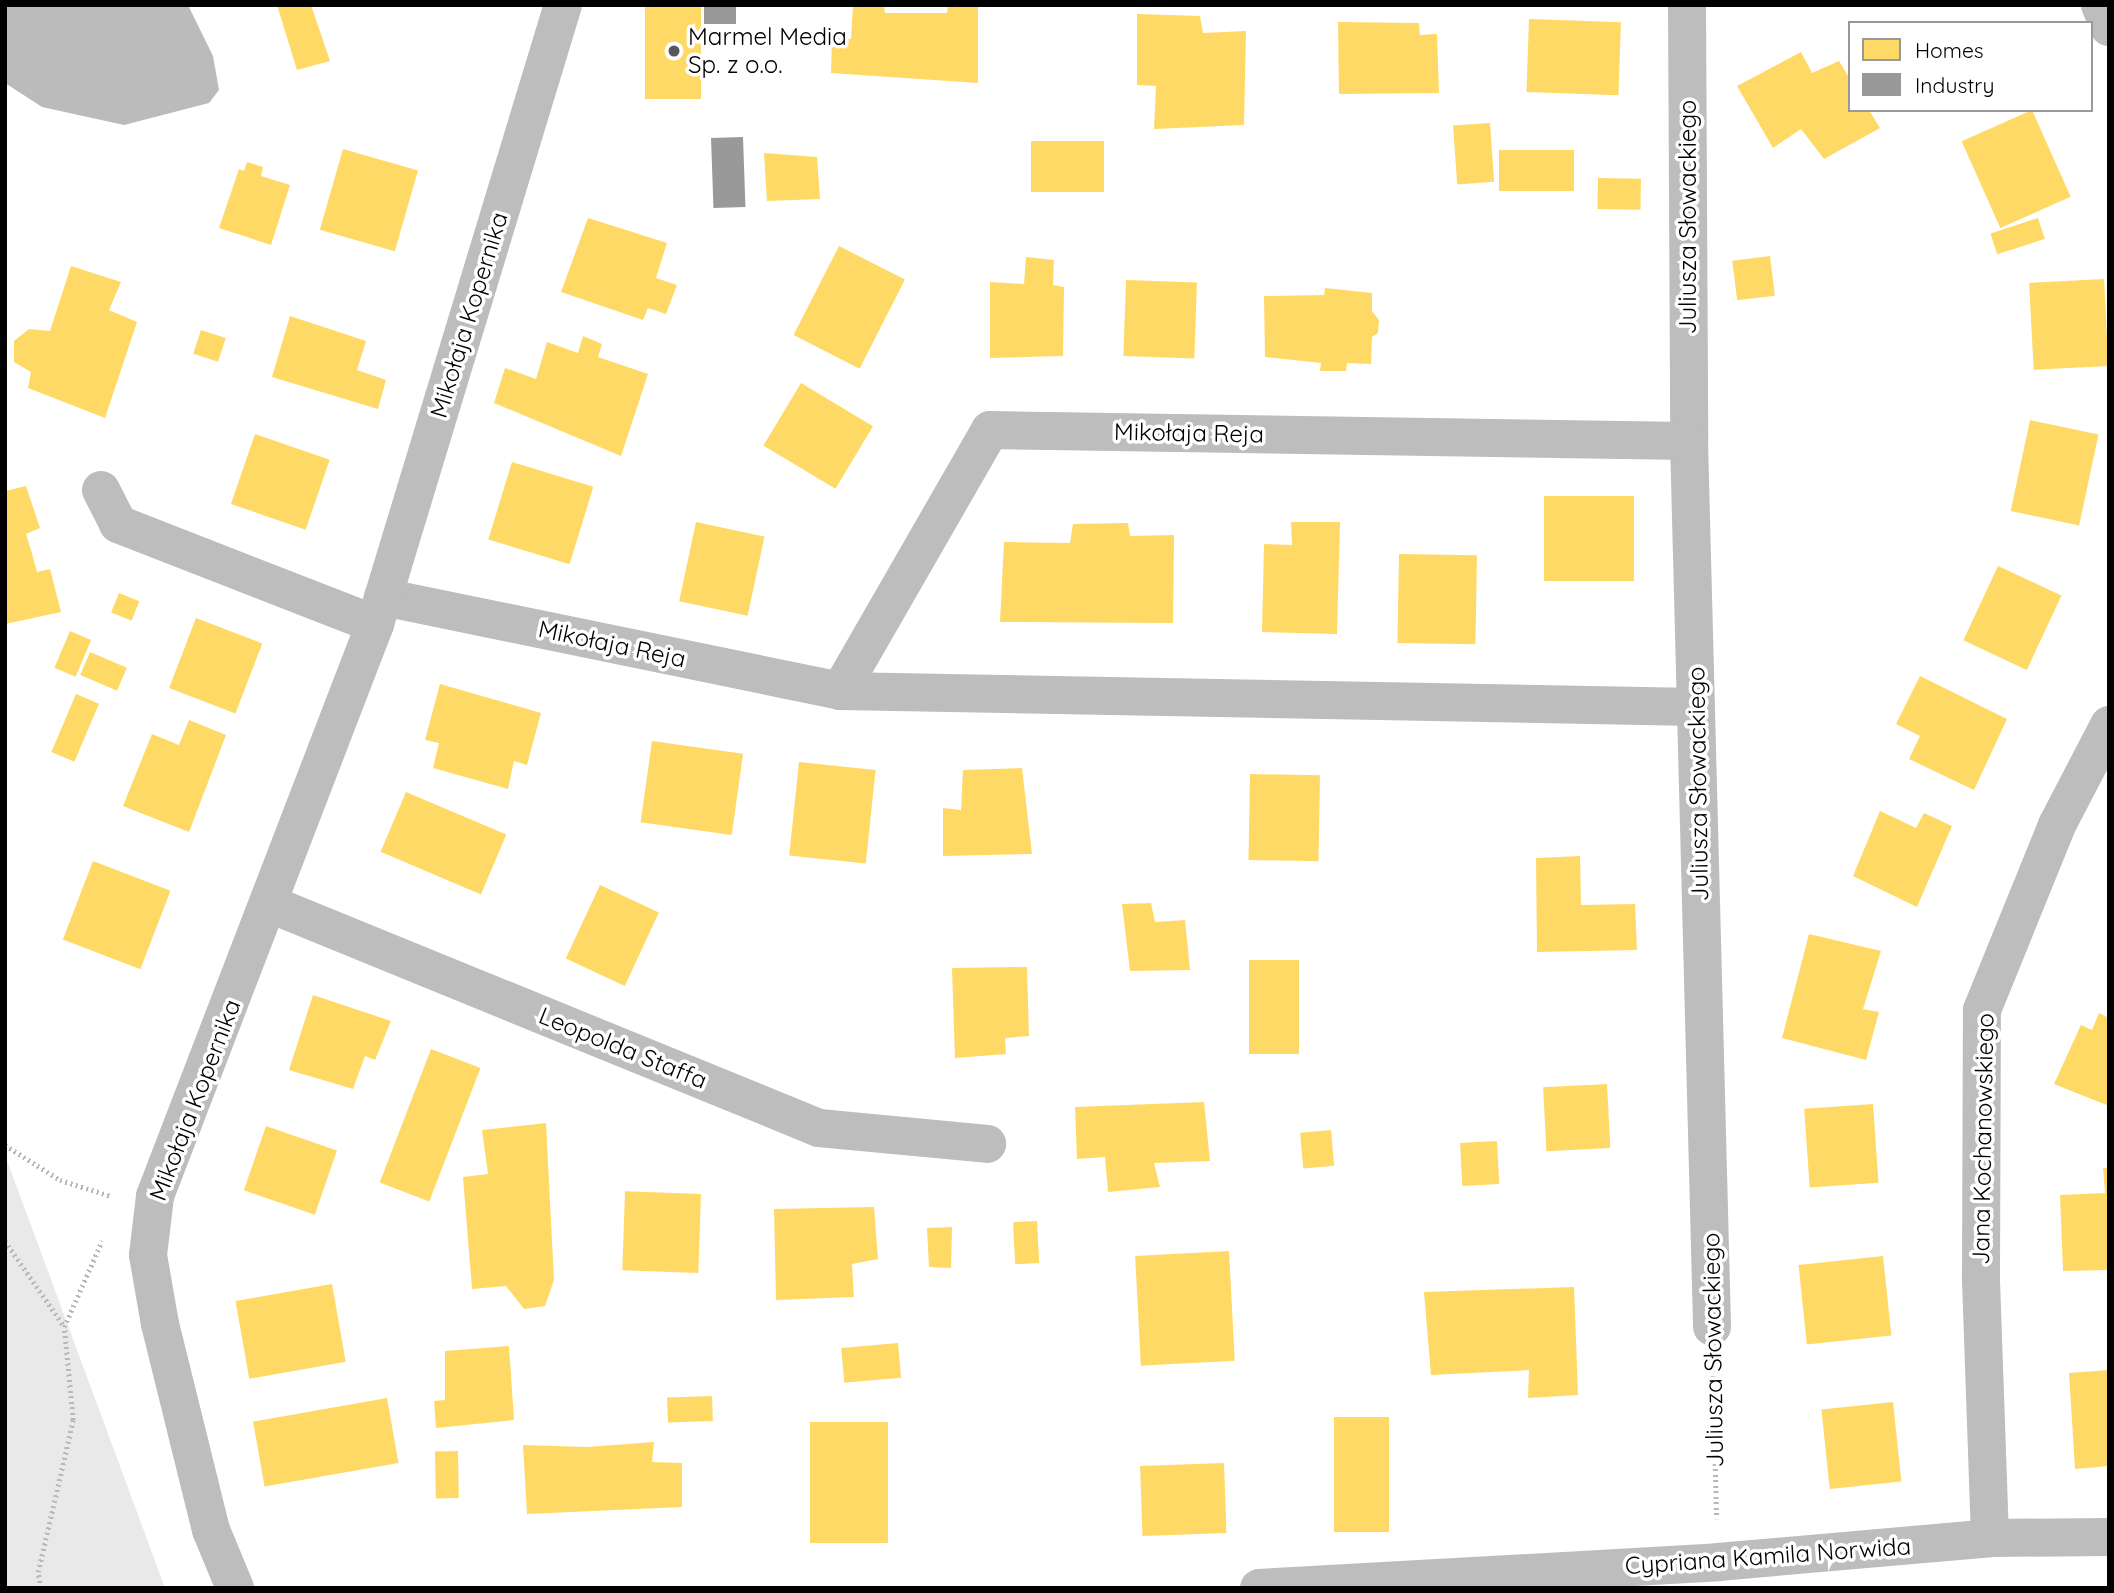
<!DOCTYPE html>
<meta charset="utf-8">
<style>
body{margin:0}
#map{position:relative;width:2114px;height:1593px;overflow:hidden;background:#fff;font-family:Quicksand,sans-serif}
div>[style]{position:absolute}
.green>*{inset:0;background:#e9e9e9}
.water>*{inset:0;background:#bbb}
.homes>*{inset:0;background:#ffd966;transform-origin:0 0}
.industry>*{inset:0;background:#999;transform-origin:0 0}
.path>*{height:4.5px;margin-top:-2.25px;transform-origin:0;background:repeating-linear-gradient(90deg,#b8b8b8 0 2px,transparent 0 5.5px)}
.street>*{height:38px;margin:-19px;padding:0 19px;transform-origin:19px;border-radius:19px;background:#bdbdbd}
.dots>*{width:19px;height:19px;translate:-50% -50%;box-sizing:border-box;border:4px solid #fff;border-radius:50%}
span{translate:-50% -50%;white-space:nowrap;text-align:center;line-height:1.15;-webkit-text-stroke:7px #fff;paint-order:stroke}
.poi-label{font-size:24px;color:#000}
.left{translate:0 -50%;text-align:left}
.street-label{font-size:24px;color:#000}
.frame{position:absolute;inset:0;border:7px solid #000;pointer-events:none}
.legend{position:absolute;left:1848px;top:21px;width:245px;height:91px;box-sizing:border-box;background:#fff;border:2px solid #999;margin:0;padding:9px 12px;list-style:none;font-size:21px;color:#000}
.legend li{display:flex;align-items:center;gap:14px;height:35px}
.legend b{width:35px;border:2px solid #999}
</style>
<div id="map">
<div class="green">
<i style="clip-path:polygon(5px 1155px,165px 1588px,5px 1588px)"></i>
</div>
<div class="water">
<i style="clip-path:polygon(5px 5px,188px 5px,213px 56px,219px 90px,209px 103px,124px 125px,42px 107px,5px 83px)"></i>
</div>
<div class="homes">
<i style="clip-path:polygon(277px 5px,311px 5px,330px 61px,297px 70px)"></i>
<i style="left:645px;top:5px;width:56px;height:94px"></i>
<i style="clip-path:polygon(853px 5px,884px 5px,885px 13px,947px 13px,948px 5px,978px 5px,978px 83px,831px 73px,832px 37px,851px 39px)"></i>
<i style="clip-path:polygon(1137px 14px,1200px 16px,1203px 33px,1246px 31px,1244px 125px,1154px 129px,1156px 86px,1137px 85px)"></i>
<i style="left:1529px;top:19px;width:92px;height:73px;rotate:2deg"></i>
<i style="clip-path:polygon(1338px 22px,1419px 23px,1420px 35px,1437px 34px,1439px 93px,1339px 94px)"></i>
<i style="clip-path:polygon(1801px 52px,1812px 73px,1839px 61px,1850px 79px,1850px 110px,1869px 110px,1880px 128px,1824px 159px,1801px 129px,1773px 148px,1737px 86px)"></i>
<i style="left:2032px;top:110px;width:95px;height:77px;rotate:66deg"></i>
<i style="left:1490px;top:123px;width:59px;height:37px;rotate:86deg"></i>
<i style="left:1031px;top:141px;width:73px;height:51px"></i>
<i style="left:343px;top:149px;width:78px;height:84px;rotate:16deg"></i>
<i style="left:1499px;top:150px;width:75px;height:41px"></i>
<i style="clip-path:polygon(764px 153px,817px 157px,820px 199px,767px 201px)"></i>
<i style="clip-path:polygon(247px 162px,263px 167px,261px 176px,290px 185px,271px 245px,219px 228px,239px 169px,244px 171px)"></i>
<i style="left:1598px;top:178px;width:43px;height:31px;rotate:1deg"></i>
<i style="clip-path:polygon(588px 218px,667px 243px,656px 278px,677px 285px,666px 314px,648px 308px,643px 320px,561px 292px)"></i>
<i style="left:2038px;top:218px;width:22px;height:50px;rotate:72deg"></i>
<i style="left:839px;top:246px;width:74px;height:100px;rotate:27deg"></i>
<i style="left:1770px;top:256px;width:40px;height:38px;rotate:83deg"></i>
<i style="clip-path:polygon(1026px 257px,1054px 260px,1053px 285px,1064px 287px,1063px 356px,990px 358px,990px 282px,1024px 284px)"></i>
<i style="clip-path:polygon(71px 266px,121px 282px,109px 310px,137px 322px,105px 418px,28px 388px,31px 372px,14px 362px,14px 341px,29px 329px,50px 331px)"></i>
<i style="left:2104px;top:279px;width:87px;height:75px;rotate:87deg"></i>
<i style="left:1126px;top:280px;width:71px;height:76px;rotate:2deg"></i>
<i style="clip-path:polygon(1325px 288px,1372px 293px,1372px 311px,1379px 320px,1378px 333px,1372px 337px,1371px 364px,1347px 363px,1346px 371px,1320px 371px,1321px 363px,1265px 357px,1264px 296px,1324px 295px)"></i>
<i style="clip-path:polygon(290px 316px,366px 341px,357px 370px,386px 380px,378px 409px,272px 377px)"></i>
<i style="left:201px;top:330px;width:26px;height:25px;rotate:18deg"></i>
<i style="clip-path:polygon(583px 336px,602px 344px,598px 357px,648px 374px,621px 456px,494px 403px,505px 368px,536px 379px,547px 342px,578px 353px)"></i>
<i style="left:801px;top:383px;width:84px;height:73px;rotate:31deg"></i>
<i style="left:2030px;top:420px;width:70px;height:93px;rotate:12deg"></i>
<i style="left:255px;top:434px;width:79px;height:74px;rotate:19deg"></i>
<i style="left:512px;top:462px;width:85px;height:81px;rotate:17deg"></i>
<i style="clip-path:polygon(26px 486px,40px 528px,26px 534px,31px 550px,37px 572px,50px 569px,61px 612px,5px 624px,5px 491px)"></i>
<i style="left:1544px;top:496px;width:90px;height:85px"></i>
<i style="left:696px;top:522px;width:70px;height:81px;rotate:12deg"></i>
<i style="clip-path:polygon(1291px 522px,1340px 522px,1337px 634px,1262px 632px,1264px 544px,1292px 545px)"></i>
<i style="clip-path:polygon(1128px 523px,1130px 536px,1174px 535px,1173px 623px,1000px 622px,1004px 542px,1070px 543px,1073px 524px)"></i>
<i style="left:1399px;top:554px;width:78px;height:89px;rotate:1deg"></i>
<i style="left:1998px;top:566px;width:70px;height:82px;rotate:25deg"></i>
<i style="left:119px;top:593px;width:22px;height:21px;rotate:22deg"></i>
<i style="left:196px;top:618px;width:71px;height:75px;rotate:21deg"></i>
<i style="left:70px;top:631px;width:23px;height:40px;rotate:23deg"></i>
<i style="left:90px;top:652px;width:40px;height:25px;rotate:23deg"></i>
<i style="clip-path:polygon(1920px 676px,2007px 719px,1974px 790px,1909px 759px,1920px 736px,1896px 724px)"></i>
<i style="clip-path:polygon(440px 684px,541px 713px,527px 765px,514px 761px,508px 789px,433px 768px,439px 743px,425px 740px)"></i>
<i style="left:76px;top:694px;width:25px;height:63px;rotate:23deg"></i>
<i style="clip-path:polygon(189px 720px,226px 735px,189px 832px,123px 806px,152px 734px,179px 745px)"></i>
<i style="left:652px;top:741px;width:92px;height:82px;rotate:8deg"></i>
<i style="left:799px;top:762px;width:77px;height:94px;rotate:6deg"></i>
<i style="clip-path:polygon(1022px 768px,1032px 854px,943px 856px,943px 808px,961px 810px,963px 770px)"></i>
<i style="left:1250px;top:774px;width:70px;height:86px;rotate:1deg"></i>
<i style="left:406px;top:792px;width:109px;height:65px;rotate:23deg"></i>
<i style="clip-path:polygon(1880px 811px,1916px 828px,1924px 813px,1952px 826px,1917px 907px,1853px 876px)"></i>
<i style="clip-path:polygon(1580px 856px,1581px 905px,1635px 904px,1637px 950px,1537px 952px,1536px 858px)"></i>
<i style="left:93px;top:861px;width:83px;height:84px;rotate:21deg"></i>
<i style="left:600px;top:885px;width:65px;height:81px;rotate:25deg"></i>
<i style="clip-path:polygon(1151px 903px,1155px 922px,1185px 920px,1190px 970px,1130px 971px,1122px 904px)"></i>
<i style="clip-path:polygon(1809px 934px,1881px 951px,1863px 1009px,1879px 1012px,1866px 1060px,1782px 1038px)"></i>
<i style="left:1249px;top:960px;width:50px;height:94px"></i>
<i style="clip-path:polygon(1027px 967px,1029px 1036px,1005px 1038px,1006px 1054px,955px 1058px,952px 968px)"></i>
<i style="clip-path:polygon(313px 995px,391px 1021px,375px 1060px,365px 1056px,353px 1089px,289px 1070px)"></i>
<i style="clip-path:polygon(2099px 1013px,2109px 1018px,2109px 1106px,2054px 1084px,2081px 1025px,2092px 1030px)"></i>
<i style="left:431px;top:1049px;width:53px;height:143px;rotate:21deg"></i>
<i style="left:1607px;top:1084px;width:64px;height:64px;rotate:87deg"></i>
<i style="clip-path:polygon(1204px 1102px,1210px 1161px,1154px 1163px,1160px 1187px,1108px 1192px,1105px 1157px,1077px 1159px,1075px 1107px)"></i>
<i style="left:1873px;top:1104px;width:79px;height:69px;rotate:86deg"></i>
<i style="clip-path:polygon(546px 1123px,554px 1280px,545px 1306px,524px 1309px,506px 1286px,472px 1289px,463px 1177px,488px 1174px,482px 1130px)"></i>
<i style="left:266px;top:1126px;width:75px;height:68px;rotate:19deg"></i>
<i style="left:1331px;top:1130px;width:36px;height:31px;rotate:85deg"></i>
<i style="left:1497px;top:1141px;width:43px;height:37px;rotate:87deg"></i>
<i style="clip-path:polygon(2103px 1168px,2109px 1168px,2109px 1270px,2063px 1271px,2060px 1195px,2105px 1193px)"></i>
<i style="left:701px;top:1194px;width:79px;height:76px;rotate:92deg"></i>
<i style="clip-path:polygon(874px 1207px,878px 1259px,852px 1264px,854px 1297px,776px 1300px,774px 1209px)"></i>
<i style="left:1037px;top:1221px;width:42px;height:24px;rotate:87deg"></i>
<i style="clip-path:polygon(952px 1227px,951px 1268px,929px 1267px,927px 1228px)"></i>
<i style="left:1229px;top:1251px;width:110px;height:94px;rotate:87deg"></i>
<i style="left:1883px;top:1256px;width:80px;height:85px;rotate:84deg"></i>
<i style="left:332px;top:1284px;width:79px;height:98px;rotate:80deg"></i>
<i style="clip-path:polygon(1574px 1287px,1578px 1395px,1528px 1398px,1529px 1370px,1431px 1375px,1424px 1292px)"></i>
<i style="left:898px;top:1343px;width:35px;height:57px;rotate:85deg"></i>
<i style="clip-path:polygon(509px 1346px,514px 1420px,436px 1428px,434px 1401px,445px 1400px,445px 1351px)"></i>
<i style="clip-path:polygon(2109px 1370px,2109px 1466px,2075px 1469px,2069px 1373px)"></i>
<i style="left:712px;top:1396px;width:25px;height:45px;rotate:88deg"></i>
<i style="left:387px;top:1398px;width:66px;height:136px;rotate:80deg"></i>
<i style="left:1893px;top:1402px;width:80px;height:72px;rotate:84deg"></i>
<i style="left:1334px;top:1417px;width:55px;height:115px"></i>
<i style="left:810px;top:1422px;width:78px;height:121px"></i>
<i style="clip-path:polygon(654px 1442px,652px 1462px,682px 1463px,682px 1507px,527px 1514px,523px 1445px,587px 1447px)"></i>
<i style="left:458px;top:1451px;width:47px;height:23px;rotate:89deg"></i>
<i style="left:1224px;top:1463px;width:70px;height:84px;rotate:88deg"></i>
</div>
<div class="industry">
<i style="left:704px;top:5px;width:32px;height:19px"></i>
<i style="left:743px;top:137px;width:70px;height:32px;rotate:88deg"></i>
</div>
<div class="path">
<i style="left:5px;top:1145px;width:65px;rotate:32.5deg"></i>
<i style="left:60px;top:1180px;width:53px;rotate:17.4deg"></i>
<i style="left:5px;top:1241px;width:103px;rotate:55.2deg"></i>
<i style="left:1713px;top:1370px;width:149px;rotate:88.5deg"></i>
<i style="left:41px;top:1588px;width:16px;rotate:-101deg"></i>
<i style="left:38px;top:1572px;width:156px;rotate:-77deg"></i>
<i style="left:73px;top:1420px;width:93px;rotate:-95.5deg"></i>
<i style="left:64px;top:1327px;width:94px;rotate:-66.2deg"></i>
</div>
<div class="street">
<i style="left:1687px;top:5px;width:436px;rotate:89.7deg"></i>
<i style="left:1689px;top:441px;width:886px;rotate:88.51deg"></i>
<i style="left:2100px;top:5px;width:24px;rotate:68deg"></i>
<i style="left:101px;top:490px;width:38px;rotate:63deg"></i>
<i style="left:118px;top:524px;width:276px;rotate:21.3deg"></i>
<i style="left:383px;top:597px;width:467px;rotate:11.6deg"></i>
<i style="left:840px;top:691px;width:856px;rotate:1.07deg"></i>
<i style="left:840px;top:691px;width:301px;rotate:-60.1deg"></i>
<i style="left:990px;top:430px;width:699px;rotate:0.9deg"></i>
<i style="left:270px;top:904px;width:593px;rotate:22.2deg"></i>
<i style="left:819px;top:1128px;width:169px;rotate:5.4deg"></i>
<i style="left:1990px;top:1538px;width:263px;rotate:-92deg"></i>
<i style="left:1981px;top:1275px;width:265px;rotate:-89.8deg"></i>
<i style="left:1982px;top:1010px;width:200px;rotate:-67.9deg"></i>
<i style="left:2057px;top:825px;width:113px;rotate:-62.5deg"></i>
<i style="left:235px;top:1588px;width:63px;rotate:-112.5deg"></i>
<i style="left:211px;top:1530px;width:212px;rotate:-103.9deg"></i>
<i style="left:160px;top:1324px;width:70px;rotate:-99.9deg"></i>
<i style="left:148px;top:1255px;width:59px;rotate:-83.2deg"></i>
<i style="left:155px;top:1196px;width:613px;rotate:-68.96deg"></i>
<i style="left:375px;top:624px;width:647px;rotate:-73.11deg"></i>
<i style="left:1259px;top:1588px;width:460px;rotate:-3.2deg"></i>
<i style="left:1718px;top:1562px;width:273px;rotate:-5deg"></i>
<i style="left:1990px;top:1538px;width:119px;rotate:-0.5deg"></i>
</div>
<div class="dots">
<i style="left:674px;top:51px;background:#595959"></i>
</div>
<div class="poi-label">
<span class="left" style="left:688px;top:51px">Marmel Media<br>Sp. z o.o.</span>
</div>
<div class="street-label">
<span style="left:1688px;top:217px;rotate:-90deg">Juliusza Słowackiego</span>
<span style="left:469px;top:315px;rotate:-73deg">Mikołaja Kopernika</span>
<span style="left:1189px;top:433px;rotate:1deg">Mikołaja Reja</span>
<span style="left:612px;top:644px;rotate:12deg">Mikołaja Reja</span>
<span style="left:1698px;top:784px;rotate:-91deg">Juliusza Słowackiego</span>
<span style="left:623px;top:1048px;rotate:22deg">Leopolda Staffa</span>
<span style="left:195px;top:1100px;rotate:-69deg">Mikołaja Kopernika</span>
<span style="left:1983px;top:1139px;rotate:-89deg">Jana Kochanowskiego</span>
<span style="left:1713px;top:1350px;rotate:-91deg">Juliusza Słowackiego</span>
<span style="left:1768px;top:1556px;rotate:-4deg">Cypriana Kamila Norwida</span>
</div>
<div class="frame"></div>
<ul class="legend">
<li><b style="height:19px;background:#ffd966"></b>Homes</li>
<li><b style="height:19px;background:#999"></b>Industry</li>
</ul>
</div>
